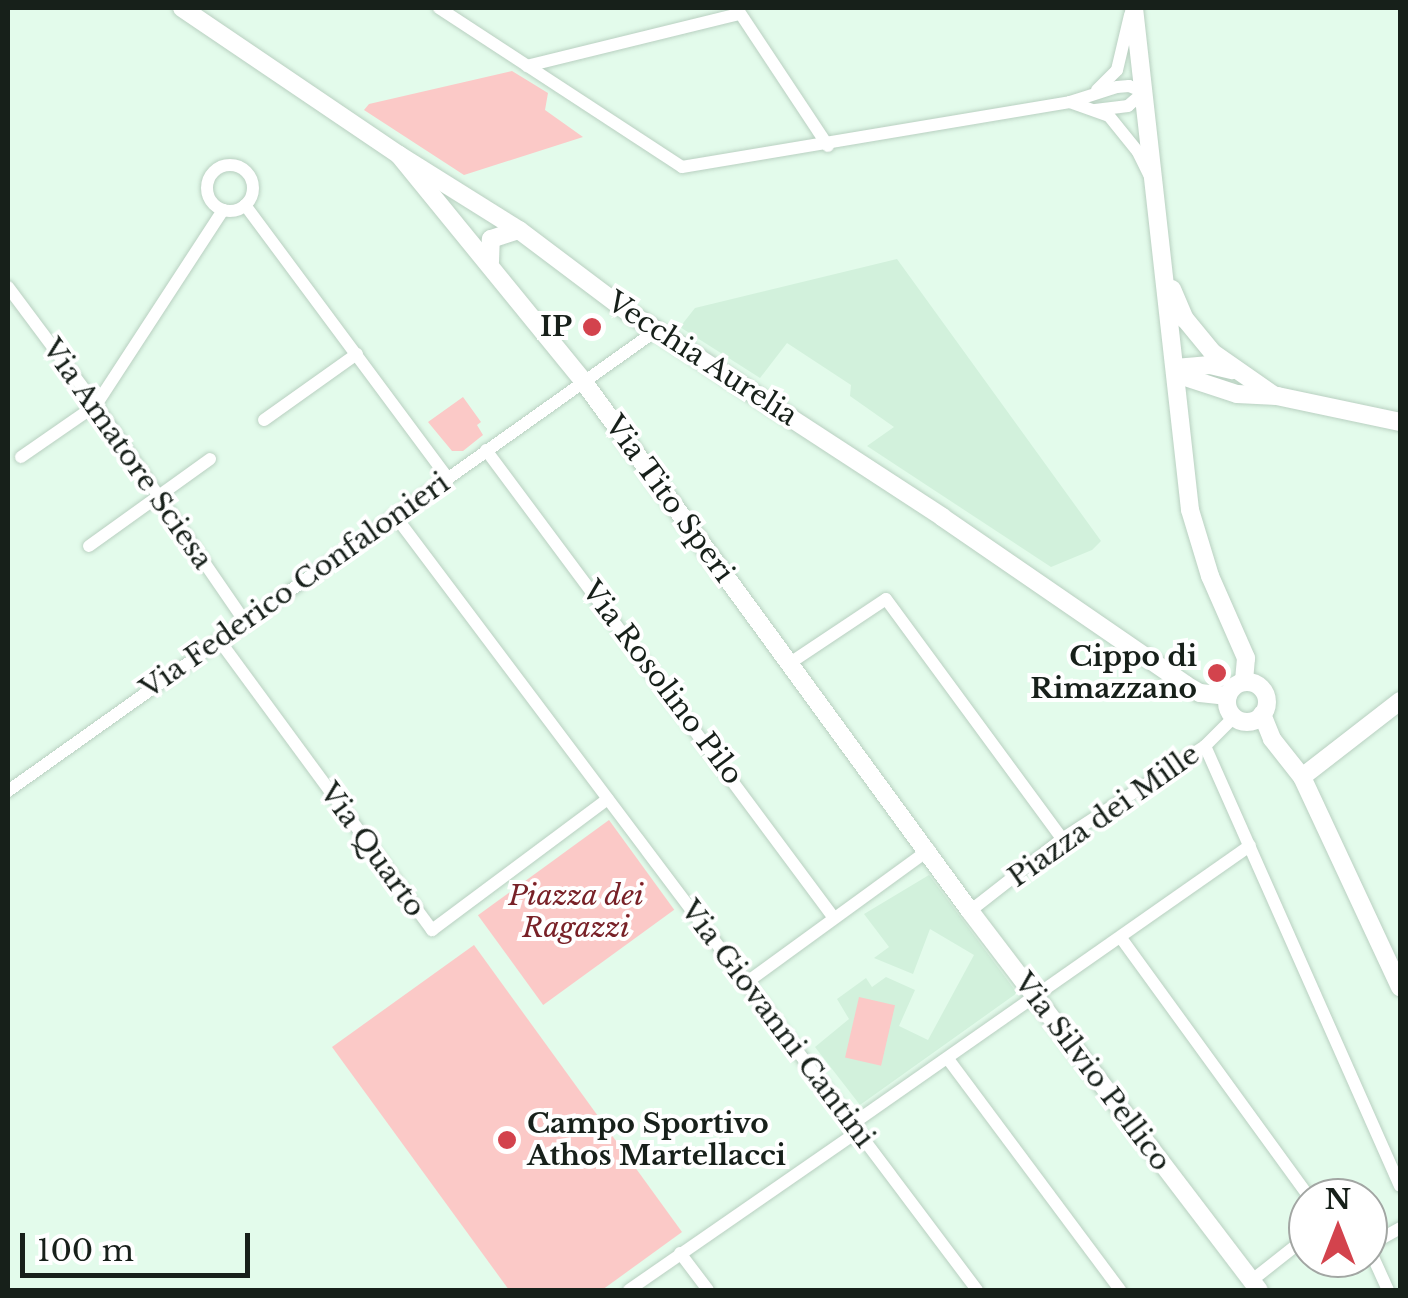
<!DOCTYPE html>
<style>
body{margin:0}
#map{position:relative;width:1408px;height:1298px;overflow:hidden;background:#e3fbeb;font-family:"Libre Baskerville",serif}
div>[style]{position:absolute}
.built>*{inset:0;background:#d2f1dc}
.green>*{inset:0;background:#fbc9c7;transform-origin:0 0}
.roads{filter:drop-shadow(0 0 2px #b9d0c1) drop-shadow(0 0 2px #b9d0c1)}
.minor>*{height:12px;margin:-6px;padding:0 6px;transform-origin:6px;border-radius:6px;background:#fff}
.minor>.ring{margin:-6px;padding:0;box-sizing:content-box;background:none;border:12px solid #fff;border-radius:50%}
.secondary>*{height:18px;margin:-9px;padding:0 9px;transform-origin:9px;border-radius:9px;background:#fff}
.secondary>.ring{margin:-9px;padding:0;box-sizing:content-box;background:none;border:18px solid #fff;border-radius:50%}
.dots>*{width:28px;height:28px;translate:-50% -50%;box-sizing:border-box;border:5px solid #fff;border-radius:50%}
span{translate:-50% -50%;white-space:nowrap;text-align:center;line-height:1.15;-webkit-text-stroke:8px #fff;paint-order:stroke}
.poi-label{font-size:28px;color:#17201a;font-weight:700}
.right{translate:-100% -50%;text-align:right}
.left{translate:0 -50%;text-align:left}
.street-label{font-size:28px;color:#17201a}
.park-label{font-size:28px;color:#782127;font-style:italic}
.frame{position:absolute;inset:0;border:10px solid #17201a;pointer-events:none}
.north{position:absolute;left:1288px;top:1178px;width:100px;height:100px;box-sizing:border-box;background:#fff;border:2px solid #a2a6a3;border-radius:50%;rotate:0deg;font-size:28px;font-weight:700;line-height:40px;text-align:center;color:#17201a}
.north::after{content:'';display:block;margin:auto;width:35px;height:45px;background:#d3434d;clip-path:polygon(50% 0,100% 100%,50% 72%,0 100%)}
.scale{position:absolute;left:20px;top:1233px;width:230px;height:45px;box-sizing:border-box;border:5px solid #17201a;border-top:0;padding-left:12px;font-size:30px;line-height:35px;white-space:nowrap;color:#17201a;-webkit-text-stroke:8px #fff;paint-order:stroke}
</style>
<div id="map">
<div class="built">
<i style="clip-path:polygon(897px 259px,1101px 541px,1092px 550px,1051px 567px,867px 446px,894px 427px,850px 396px,851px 385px,787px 343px,760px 378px,680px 327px,695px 308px)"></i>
<i style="clip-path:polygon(929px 875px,1017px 993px,860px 1105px,815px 1047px,849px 1019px,837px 999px,866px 978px,872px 987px,886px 977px,915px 990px,899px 1026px,928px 1040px,974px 955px,930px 929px,913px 974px,874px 958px,889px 947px,864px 914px)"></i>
</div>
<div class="green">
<i style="clip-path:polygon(512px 71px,548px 93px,545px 110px,583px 137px,464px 175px,364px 110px,369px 104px)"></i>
<i style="clip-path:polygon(463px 397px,481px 422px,477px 425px,483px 435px,463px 451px,452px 451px,428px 422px)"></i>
<i style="left:609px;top:820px;width:111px;height:162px;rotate:54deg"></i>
<i style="clip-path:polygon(474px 945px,682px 1232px,602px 1290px,509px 1290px,332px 1047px)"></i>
<i style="left:859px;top:997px;width:37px;height:62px;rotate:13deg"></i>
</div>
<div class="roads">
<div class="minor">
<i style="left:439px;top:8px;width:290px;rotate:33.2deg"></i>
<i style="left:682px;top:167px;width:393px;rotate:-9.5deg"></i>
<i style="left:1070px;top:102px;width:49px;rotate:-17.7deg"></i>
<i style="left:1117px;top:87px;width:12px;rotate:-5deg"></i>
<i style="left:1129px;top:86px;width:16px;rotate:22deg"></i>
<i style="left:1144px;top:92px;width:21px;rotate:139deg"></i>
<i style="left:1128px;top:106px;width:33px;rotate:173deg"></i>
<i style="left:738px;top:10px;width:163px;rotate:56.5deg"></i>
<i style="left:527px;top:66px;width:218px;rotate:-13.8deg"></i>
<i style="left:1097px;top:90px;width:28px;rotate:-45deg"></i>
<i style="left:1117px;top:70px;width:57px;rotate:-76.7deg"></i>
<i style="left:1070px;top:102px;width:41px;rotate:19.7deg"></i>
<i style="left:1109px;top:116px;width:46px;rotate:51.1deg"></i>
<i style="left:1138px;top:152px;width:25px;rotate:64deg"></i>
<i class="ring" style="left:207px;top:165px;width:34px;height:34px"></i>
<i style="left:245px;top:205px;width:340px;rotate:53.4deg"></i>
<i style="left:8px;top:287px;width:147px;rotate:53.3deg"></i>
<i style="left:96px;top:405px;width:263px;rotate:55.5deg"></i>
<i style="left:264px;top:420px;width:114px;rotate:-35.4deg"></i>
<i style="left:486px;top:450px;width:583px;rotate:53.37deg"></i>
<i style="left:21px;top:457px;width:91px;rotate:-34.7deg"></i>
<i style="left:96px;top:405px;width:233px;rotate:-56.9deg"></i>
<i style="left:396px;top:517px;width:967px;rotate:53.07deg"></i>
<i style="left:89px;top:546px;width:149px;rotate:-35.7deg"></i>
<i style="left:219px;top:640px;width:360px;rotate:53.7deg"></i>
<i style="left:432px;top:930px;width:219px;rotate:-36.7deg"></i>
<i style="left:790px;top:663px;width:115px;rotate:-33.7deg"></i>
<i style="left:886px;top:599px;width:298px;rotate:53.7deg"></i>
<i style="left:1205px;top:746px;width:481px;rotate:66.1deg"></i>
<i style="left:8px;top:791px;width:796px;rotate:-35.39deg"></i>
<i style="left:970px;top:911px;width:117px;rotate:-38deg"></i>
<i style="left:1062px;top:839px;width:171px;rotate:-33deg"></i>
<i style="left:1205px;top:746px;width:41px;rotate:-45deg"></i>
<i style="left:1121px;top:938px;width:321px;rotate:54deg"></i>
<i style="left:747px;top:982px;width:225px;rotate:-36deg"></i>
<i style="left:948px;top:1059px;width:288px;rotate:53.3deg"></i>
<i style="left:851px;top:1125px;width:487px;rotate:-35deg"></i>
<i style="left:1368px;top:1246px;width:48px;rotate:65.6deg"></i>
<i style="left:1368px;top:1246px;width:37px;rotate:-29deg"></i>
<i style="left:680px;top:1253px;width:46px;rotate:52.9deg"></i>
<i style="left:1251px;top:1281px;width:73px;rotate:-38.3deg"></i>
<i style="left:629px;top:1290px;width:277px;rotate:-34.7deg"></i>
</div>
<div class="secondary">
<i style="left:182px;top:8px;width:262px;rotate:34.1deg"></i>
<i style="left:399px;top:155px;width:142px;rotate:32deg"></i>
<i style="left:519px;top:230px;width:133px;rotate:37deg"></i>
<i style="left:625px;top:310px;width:379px;rotate:33.1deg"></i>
<i style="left:942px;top:517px;width:296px;rotate:34.5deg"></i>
<i style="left:1186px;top:685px;width:16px;rotate:30deg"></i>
<i style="left:1200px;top:693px;width:28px;rotate:6deg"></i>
<i style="left:1134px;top:8px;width:505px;rotate:83.63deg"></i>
<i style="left:1190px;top:510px;width:69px;rotate:73.1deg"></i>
<i style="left:1210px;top:576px;width:90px;rotate:66.3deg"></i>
<i style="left:1246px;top:658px;width:24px;rotate:95deg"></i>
<i style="left:399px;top:155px;width:291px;rotate:50.8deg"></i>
<i style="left:583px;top:381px;width:656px;rotate:53.86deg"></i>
<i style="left:970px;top:911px;width:477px;rotate:52.7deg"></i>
<i style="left:490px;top:262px;width:23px;rotate:-88deg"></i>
<i style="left:491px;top:239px;width:29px;rotate:-18deg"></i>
<i style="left:1172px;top:289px;width:33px;rotate:67deg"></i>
<i style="left:1185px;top:319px;width:44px;rotate:50.5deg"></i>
<i style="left:1213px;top:353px;width:72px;rotate:34.8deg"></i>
<i style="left:1175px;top:368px;width:35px;rotate:-5deg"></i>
<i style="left:1210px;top:365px;width:23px;rotate:13deg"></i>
<i style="left:1176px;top:374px;width:64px;rotate:18.2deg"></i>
<i style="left:1237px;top:394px;width:40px;rotate:2.9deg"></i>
<i style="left:1277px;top:396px;width:126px;rotate:11.9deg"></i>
<i class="ring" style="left:1227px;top:682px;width:22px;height:22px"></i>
<i style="left:1262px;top:714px;width:27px;rotate:68deg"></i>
<i style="left:1272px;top:739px;width:48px;rotate:51.7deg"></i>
<i style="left:1302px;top:777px;width:232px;rotate:65deg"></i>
<i style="left:1302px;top:777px;width:124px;rotate:-37.8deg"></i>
</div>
</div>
<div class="dots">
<i style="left:592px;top:327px;background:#d3434d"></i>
<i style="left:1217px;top:673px;background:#d3434d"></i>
<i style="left:507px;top:1140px;background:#d3434d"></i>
</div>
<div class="poi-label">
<span class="right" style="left:572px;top:327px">IP</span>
<span class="right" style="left:1197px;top:673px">Cippo di<br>Rimazzano</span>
<span class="left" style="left:527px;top:1140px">Campo Sportivo<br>Athos Martellacci</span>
</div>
<div class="street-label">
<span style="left:702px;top:359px;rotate:33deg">Vecchia Aurelia</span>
<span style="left:127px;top:454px;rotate:55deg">Via Amatore Sciesa</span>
<span style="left:669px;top:499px;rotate:54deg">Via Tito Speri</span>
<span style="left:295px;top:586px;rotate:-35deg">Via Federico Confalonieri</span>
<span style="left:662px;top:683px;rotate:53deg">Via Rosolino Pilo</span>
<span style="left:1104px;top:816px;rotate:-35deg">Piazza dei Mille</span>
<span style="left:372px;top:850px;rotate:54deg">Via Quarto</span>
<span style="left:777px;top:1024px;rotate:53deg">Via Giovanni Cantini</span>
<span style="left:1092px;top:1072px;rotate:53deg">Via Silvio Pellico</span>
</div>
<div class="park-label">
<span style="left:576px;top:912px">Piazza dei<br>Ragazzi</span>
</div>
<div class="frame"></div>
<div class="north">N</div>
<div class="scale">100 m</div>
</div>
